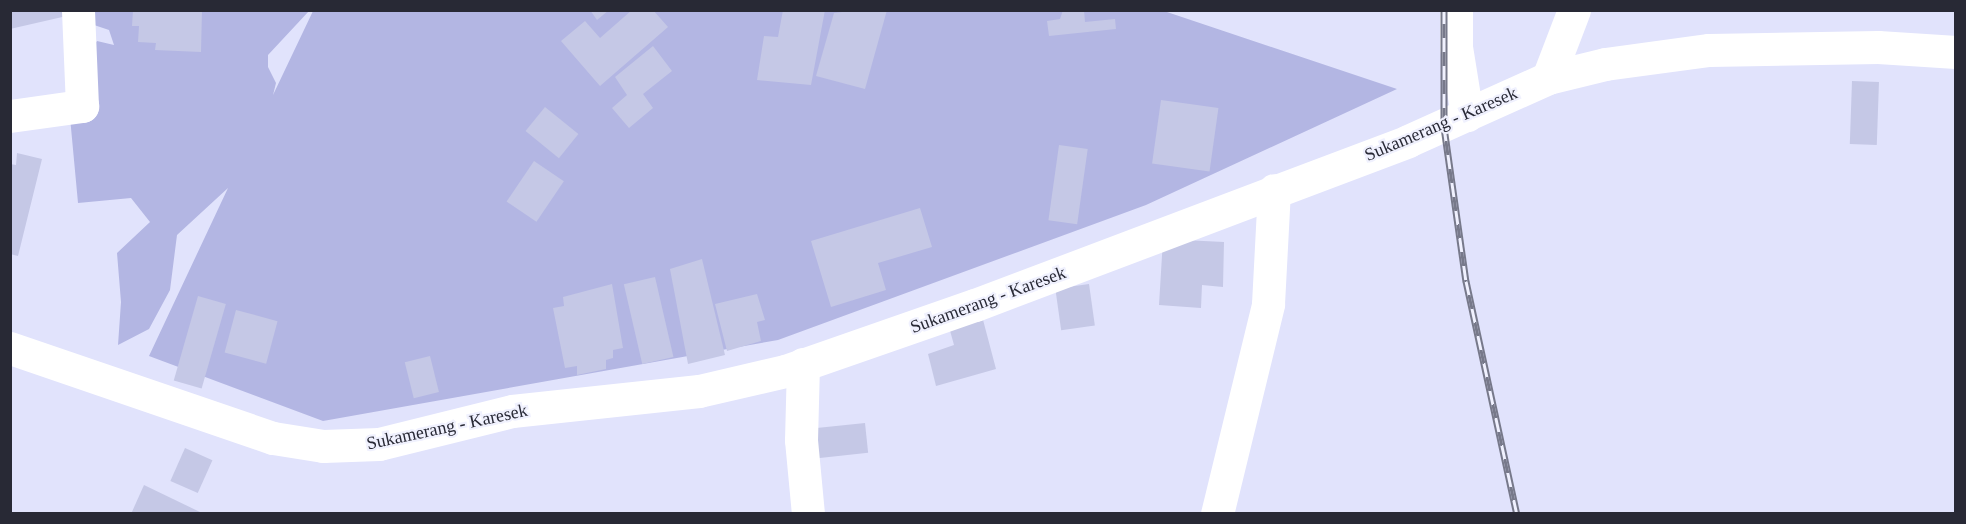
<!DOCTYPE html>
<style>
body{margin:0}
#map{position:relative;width:1966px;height:524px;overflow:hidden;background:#e1e3fc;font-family:"Times New Roman",serif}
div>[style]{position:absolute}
.green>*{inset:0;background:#b3b6e3}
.building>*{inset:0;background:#c5c8e6;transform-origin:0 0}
.minor>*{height:33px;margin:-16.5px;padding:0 16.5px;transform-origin:16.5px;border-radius:16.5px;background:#fff}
.rail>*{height:7px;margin-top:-3.5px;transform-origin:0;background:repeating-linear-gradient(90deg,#f0f1fe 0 14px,#77798a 0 28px);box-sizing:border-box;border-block:2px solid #77798a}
span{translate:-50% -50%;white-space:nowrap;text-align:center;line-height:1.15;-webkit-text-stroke:4.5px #f0f1fe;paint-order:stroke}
.street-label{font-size:18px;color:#282935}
.frame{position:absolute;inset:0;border:12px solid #282935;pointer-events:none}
</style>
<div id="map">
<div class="green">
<i style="clip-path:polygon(1161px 10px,1397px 89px,1146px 205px,778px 340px,323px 421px,149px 356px,228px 188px,177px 235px,170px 290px,149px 329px,118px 345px,121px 302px,117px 253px,150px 222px,131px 198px,78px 203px,67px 85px,97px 41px,114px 45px,109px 30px,85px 22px,86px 11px,309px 11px,268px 55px,268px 67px,276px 83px,273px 95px,313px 11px)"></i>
</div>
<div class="building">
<i style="clip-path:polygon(10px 10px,70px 10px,71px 15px,10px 29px)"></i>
<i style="clip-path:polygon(133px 10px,202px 10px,201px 52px,155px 50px,156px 43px,138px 42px,139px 26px,132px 26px)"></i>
<i style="clip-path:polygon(590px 10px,609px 10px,597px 20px)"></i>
<i style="clip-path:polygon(632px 10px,653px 10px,668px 27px,600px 86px,561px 41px,585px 21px,600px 38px)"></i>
<i style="clip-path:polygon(783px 10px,825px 10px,811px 85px,757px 80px,764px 36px,778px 37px)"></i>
<i style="clip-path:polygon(858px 10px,887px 10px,865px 89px,816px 76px,834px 13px)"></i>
<i style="clip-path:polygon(1063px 10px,1084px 10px,1085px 22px,1115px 19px,1116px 29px,1049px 36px,1047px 21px,1060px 19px)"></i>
<i style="clip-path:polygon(653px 46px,672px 71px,643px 94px,653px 108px,629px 128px,612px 108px,627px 95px,615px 77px)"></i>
<i style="left:1852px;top:81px;width:27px;height:63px;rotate:2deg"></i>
<i style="left:1161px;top:100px;width:58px;height:64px;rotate:8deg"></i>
<i style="left:545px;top:107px;width:43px;height:31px;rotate:39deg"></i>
<i style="left:1059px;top:145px;width:29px;height:76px;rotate:8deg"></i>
<i style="clip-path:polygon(17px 153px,42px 159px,18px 256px,10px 254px,10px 164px,16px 165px)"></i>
<i style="left:534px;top:161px;width:36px;height:49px;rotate:34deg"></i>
<i style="clip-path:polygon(920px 208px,932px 247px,878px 263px,886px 290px,831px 307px,811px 241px)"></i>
<i style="clip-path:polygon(1163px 239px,1224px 242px,1223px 287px,1202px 285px,1201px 308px,1159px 305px)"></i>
<i style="clip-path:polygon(702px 259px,725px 355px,688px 364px,670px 269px)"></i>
<i style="left:655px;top:277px;width:82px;height:32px;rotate:77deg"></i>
<i style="clip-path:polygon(612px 284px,623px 348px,613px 350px,613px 358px,606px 360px,606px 369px,577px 375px,577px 366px,565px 368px,553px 308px,564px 306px,563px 297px)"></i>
<i style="left:1089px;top:284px;width:42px;height:34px;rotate:82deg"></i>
<i style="clip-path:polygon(757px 294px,765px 320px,757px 322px,761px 341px,727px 351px,715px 304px)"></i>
<i style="left:198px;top:296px;width:29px;height:88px;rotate:16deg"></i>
<i style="left:236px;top:310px;width:43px;height:44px;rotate:15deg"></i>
<i style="clip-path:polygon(982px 316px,996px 369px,936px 386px,928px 354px,954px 345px,949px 327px)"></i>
<i style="left:430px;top:356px;width:37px;height:26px;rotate:76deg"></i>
<i style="left:865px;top:423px;width:30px;height:51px;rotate:84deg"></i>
<i style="left:185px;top:448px;width:30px;height:36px;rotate:24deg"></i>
<i style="clip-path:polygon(144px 485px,200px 512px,200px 514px,131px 514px)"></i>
</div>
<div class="minor">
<i style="left:1456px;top:10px;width:37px;rotate:90deg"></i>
<i style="left:1456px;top:47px;width:69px;rotate:80.8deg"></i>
<i style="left:1548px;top:78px;width:73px;rotate:-69.1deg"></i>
<i style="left:10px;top:116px;width:73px;rotate:-7.9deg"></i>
<i style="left:82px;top:106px;width:96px;rotate:-92.4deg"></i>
<i style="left:10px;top:348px;width:278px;rotate:18.9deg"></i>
<i style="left:273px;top:438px;width:51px;rotate:9.1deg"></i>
<i style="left:323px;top:446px;width:56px;rotate:-2deg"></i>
<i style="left:379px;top:444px;width:137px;rotate:-13.9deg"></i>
<i style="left:512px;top:411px;width:188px;rotate:-6.1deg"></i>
<i style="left:699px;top:391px;width:88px;rotate:-13.1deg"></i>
<i style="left:785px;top:371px;width:201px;rotate:-19.2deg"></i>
<i style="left:975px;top:305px;width:463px;rotate:-20.7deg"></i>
<i style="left:1408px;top:141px;width:154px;rotate:-24.2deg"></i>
<i style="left:1548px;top:78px;width:59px;rotate:-13.8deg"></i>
<i style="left:1605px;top:64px;width:105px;rotate:-7.7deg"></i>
<i style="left:1709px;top:50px;width:169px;rotate:-1deg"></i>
<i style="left:1878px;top:47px;width:78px;rotate:3.7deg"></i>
<i style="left:803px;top:364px;width:76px;rotate:91.5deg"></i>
<i style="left:801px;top:440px;width:74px;rotate:84.6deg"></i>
<i style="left:1217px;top:514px;width:216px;rotate:-76.3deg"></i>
<i style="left:1268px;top:304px;width:114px;rotate:-87deg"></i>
</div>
<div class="rail">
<i style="left:1444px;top:10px;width:117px;rotate:90deg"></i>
<i style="left:1444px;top:127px;width:156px;rotate:81.9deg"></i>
<i style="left:1466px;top:281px;width:239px;rotate:77.7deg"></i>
</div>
<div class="street-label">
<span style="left:1441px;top:124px;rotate:-23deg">Sukamerang - Karesek</span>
<span style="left:988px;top:300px;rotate:-20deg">Sukamerang - Karesek</span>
<span style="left:447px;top:427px;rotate:-12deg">Sukamerang - Karesek</span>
</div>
<div class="frame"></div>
</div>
